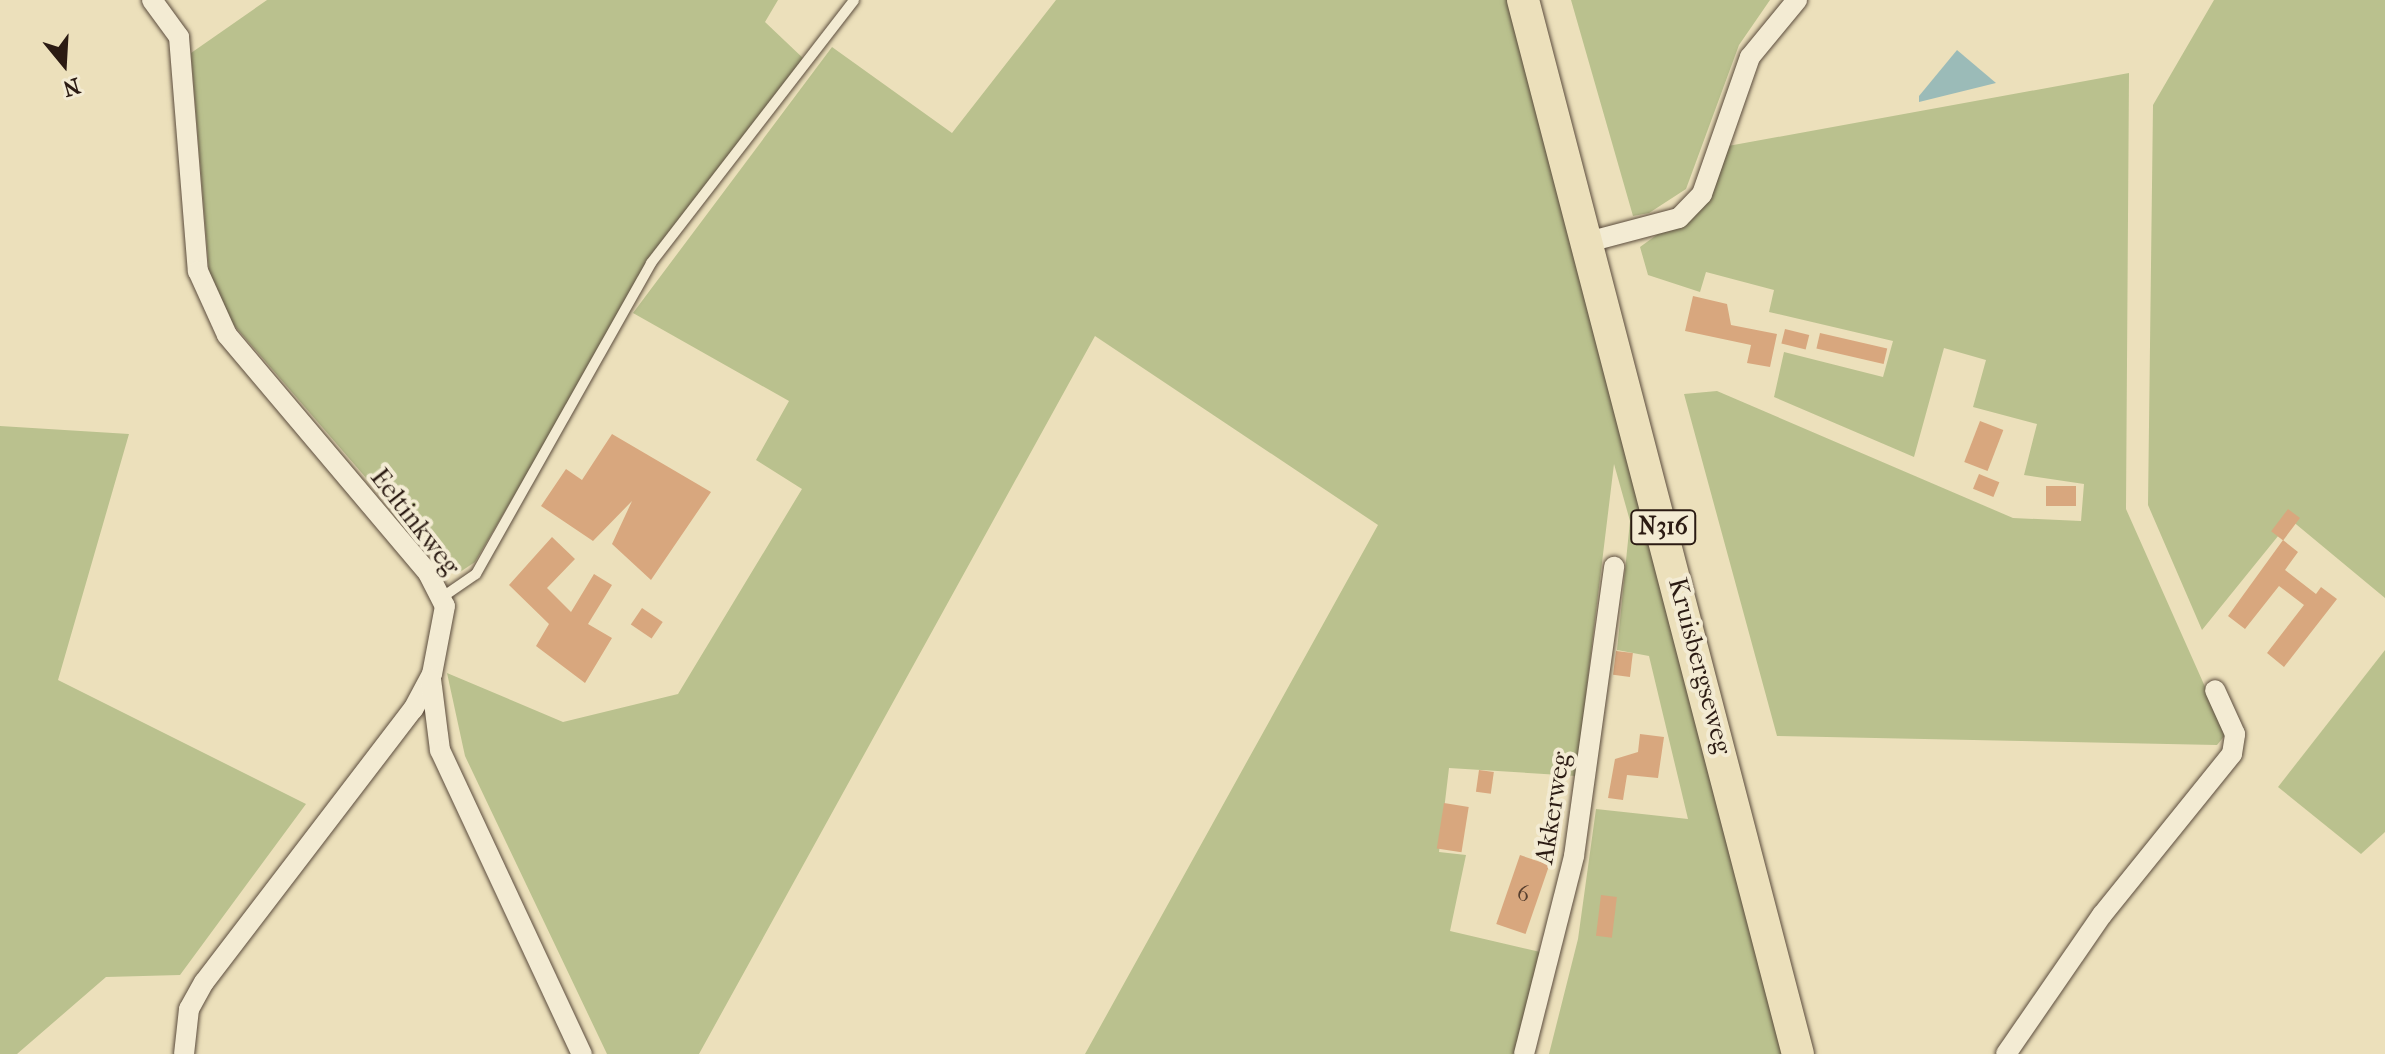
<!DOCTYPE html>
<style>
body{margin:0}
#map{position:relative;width:2385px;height:1054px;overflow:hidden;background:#ece0bb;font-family:"IM FELL French Canon",serif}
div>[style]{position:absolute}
.green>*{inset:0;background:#bac18e}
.water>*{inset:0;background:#9bbbb8}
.building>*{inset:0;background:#d8a77e;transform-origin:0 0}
.roads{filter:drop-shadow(0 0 2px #5b4c3d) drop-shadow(0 0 2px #5b4c3d)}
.service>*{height:10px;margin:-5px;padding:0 5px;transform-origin:5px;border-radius:5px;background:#f3ebd3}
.minor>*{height:20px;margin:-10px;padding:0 10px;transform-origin:10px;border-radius:10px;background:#f3ebd3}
.primary>*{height:32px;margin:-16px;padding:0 16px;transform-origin:16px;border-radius:16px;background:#ece0bb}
span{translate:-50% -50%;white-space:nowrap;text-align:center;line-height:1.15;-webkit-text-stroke:8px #f3ebd3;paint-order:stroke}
.number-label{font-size:22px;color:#563e2e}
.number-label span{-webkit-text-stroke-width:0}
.shield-label span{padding:2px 6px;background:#f3ebd3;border:2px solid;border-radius:6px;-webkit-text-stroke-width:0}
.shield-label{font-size:24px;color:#2b1b13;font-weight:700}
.street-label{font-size:26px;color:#2b1b13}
.north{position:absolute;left:24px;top:24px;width:80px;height:80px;-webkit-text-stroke:6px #f3ebd3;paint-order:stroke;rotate:162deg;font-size:22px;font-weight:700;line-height:32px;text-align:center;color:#2b1b13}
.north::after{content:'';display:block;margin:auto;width:28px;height:36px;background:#2b1b13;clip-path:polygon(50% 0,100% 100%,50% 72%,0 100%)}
</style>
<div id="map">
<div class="green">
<i style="clip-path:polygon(267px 0,778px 0,765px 22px,805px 60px,668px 234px,475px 562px,460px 572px,437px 560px,220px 309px,209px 271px,191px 53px)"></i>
<i style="clip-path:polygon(1056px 0,1513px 0,1786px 1054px,1549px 1054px,1578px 939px,1596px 809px,1688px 819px,1649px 656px,1617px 650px,1630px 521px,1614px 464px,1576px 776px,1449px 768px,1439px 852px,1466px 855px,1450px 931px,1549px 954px,1524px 1054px,1085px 1054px,1378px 525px,1095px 336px,699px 1054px,607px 1054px,465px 756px,447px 673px,563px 722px,678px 694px,802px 489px,756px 460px,789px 401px,633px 313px,832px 47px,952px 133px)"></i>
<i style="clip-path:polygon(1571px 0,1770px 0,1739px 45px,1686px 189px,1649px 213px,1633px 216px)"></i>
<i style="clip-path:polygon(2214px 0,2385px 0,2385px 598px,2291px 520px,2202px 630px,2148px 505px,2153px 105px)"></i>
<i style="clip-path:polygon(2129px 73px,2126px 509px,2226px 734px,2217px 745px,1777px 736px,1684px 394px,1717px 391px,2013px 518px,2081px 521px,2084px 484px,2024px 475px,2037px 424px,1973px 407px,1986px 360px,1944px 348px,1914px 457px,1774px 397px,1784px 352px,1883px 377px,1893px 341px,1769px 312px,1774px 290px,1706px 272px,1700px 292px,1648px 275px,1640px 247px,1687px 213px,1728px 146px)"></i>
<i style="clip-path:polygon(0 426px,129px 434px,58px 680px,306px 804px,180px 975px,106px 977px,17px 1054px,0 1054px)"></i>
<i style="clip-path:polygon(2385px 650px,2385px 832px,2361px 854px,2278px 787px)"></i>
</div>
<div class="water">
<i style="clip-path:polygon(1957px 50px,1996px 83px,1919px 102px,1919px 96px)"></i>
</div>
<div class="building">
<i style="clip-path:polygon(1693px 296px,1727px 304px,1731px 325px,1777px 334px,1770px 367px,1747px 363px,1751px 345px,1685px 331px)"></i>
<i style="left:1785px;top:329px;width:25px;height:15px;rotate:14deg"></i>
<i style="left:1820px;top:333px;width:69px;height:16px;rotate:13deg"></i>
<i style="left:1980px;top:421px;width:25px;height:44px;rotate:21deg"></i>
<i style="clip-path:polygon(612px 434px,711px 492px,651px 580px,612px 544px,632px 501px,593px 541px,541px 506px,566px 469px,582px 480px)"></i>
<i style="left:1979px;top:474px;width:22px;height:16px;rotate:22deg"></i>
<i style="left:2046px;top:486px;width:30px;height:20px"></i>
<i style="left:2288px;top:509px;width:15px;height:28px;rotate:37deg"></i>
<i style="clip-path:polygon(552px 537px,575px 559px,547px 588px,571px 612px,594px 574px,612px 585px,588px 624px,612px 638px,585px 683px,536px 646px,549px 624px,509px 585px)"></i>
<i style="clip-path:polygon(2283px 540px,2298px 552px,2285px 570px,2316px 594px,2321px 587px,2337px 599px,2284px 667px,2267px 653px,2304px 605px,2279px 586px,2245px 629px,2228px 616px)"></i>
<i style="left:642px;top:608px;width:25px;height:20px;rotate:34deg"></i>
<i style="left:1616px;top:651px;width:17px;height:24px;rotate:7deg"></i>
<i style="clip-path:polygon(1640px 734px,1664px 737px,1658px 778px,1627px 775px,1623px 800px,1608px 798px,1615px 759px,1638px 752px)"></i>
<i style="left:1479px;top:770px;width:15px;height:22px;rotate:8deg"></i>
<i style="left:1444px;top:803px;width:25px;height:46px;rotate:9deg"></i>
<i style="left:1520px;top:855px;width:31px;height:73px;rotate:19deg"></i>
<i style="left:1601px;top:895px;width:16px;height:41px;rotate:7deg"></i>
</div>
<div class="roads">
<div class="service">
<i style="left:441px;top:598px;width:42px;rotate:-34.4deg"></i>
<i style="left:476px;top:574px;width:357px;rotate:-60.6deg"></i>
<i style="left:651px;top:263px;width:332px;rotate:-52.3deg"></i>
</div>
<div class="minor">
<i style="left:152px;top:0;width:46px;rotate:53.9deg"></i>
<i style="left:179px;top:37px;width:235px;rotate:85.4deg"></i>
<i style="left:198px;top:271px;width:70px;rotate:65.6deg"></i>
<i style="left:227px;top:335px;width:312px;rotate:49.8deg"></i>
<i style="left:428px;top:573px;width:37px;rotate:63deg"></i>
<i style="left:445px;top:606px;width:69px;rotate:100.8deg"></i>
<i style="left:432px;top:674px;width:40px;rotate:118deg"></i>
<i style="left:413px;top:709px;width:344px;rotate:127.4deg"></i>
<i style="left:204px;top:982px;width:31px;rotate:119deg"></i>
<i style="left:189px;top:1009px;width:45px;rotate:96.3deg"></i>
<i style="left:1588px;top:242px;width:94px;rotate:-14.8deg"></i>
<i style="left:1679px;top:218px;width:33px;rotate:-46deg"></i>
<i style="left:1702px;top:194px;width:145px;rotate:-70.7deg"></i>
<i style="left:1750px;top:57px;width:74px;rotate:-50.5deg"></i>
<i style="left:431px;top:679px;width:72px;rotate:82.8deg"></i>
<i style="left:440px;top:750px;width:336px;rotate:65deg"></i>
<i style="left:1524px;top:1054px;width:204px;rotate:-75.8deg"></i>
<i style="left:1574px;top:856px;width:292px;rotate:-82.1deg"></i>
<i style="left:2006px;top:1054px;width:169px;rotate:-55.4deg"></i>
<i style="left:2102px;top:915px;width:207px;rotate:-51.1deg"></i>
<i style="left:2232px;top:754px;width:20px;rotate:-81deg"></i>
<i style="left:2235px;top:734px;width:48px;rotate:-114.4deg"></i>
</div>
<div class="primary">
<i style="left:1523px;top:0;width:1089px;rotate:75.38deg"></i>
</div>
</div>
<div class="number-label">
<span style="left:1523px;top:895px">6</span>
</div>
<div class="shield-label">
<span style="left:1663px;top:527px">N316</span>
</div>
<div class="street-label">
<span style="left:415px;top:522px;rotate:52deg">Eeltinkweg</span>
<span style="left:1700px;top:666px;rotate:75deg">Kruisbergseweg</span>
<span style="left:1553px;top:808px;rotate:-81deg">Akkerweg</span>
</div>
<div class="north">N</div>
</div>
